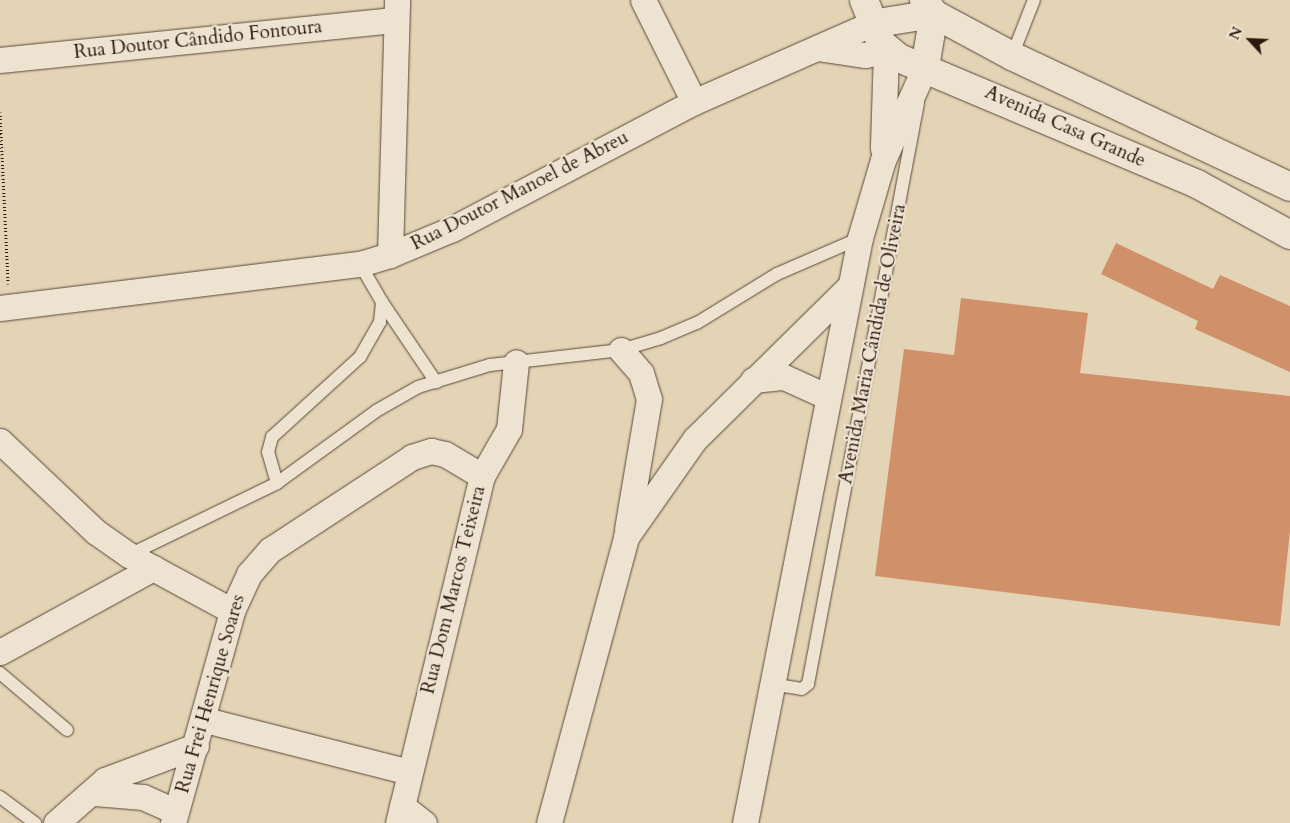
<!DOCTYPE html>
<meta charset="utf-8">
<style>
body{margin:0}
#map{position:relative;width:1290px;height:823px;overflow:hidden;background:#e3d4b6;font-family:Cardo,serif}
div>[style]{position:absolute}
.building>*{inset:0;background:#d09069}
.path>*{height:3px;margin-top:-1.5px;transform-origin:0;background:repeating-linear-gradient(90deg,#2c190e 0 1px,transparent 0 3.5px)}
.roads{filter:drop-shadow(0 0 1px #5a4838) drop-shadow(0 0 1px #5a4838)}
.service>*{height:12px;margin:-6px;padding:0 6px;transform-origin:6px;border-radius:6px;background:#ede3d0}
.minor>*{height:25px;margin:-12.5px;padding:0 12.5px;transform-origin:12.5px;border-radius:12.5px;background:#ede3d0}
.secondary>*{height:28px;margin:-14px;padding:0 14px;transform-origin:14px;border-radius:14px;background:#ede3d0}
span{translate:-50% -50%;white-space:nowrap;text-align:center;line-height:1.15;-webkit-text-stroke:4.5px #ede3d0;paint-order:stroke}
.street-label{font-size:19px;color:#2c190e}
.north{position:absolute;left:1225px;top:15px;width:50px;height:50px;-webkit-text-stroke:4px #ede3d0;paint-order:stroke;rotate:295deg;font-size:14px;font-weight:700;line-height:20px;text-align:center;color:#2c190e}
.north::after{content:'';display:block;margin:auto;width:18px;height:22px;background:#2c190e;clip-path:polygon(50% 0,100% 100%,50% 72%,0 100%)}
</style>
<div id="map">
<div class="building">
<i style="clip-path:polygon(1116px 243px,1213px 289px,1220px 275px,1290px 306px,1290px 372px,1195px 329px,1198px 321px,1101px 274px)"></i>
<i style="clip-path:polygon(961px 298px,1088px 313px,1080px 373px,1290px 396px,1290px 531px,1280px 626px,875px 576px,904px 349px,954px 355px)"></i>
</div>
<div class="path">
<i style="left:0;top:112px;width:172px;rotate:87.3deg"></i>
</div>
<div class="roads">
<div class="service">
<i style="left:1012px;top:56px;width:60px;rotate:-68.6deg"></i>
<i style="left:382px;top:302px;width:97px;rotate:56deg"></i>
<i style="left:277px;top:483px;width:32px;rotate:-106deg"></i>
<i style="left:268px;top:452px;width:16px;rotate:-75deg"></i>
<i style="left:272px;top:437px;width:119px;rotate:-42.3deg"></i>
<i style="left:360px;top:357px;width:40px;rotate:-60.3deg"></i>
<i style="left:380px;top:322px;width:20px;rotate:-84deg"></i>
<i style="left:382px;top:302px;width:44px;rotate:-120.1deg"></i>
<i style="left:129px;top:555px;width:165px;rotate:-25.9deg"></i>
<i style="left:277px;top:483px;width:122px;rotate:-36deg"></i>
<i style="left:376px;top:411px;width:48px;rotate:-29.7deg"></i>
<i style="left:418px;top:387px;width:75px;rotate:-17deg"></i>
<i style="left:490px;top:365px;width:132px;rotate:-6.5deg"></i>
<i style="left:621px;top:350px;width:42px;rotate:-16.7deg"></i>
<i style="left:661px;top:338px;width:39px;rotate:-23deg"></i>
<i style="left:697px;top:323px;width:94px;rotate:-31.5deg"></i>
<i style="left:777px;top:274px;width:90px;rotate:-23.4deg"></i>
<i style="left:0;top:673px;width:88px;rotate:40.4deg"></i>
<i style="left:771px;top:684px;width:31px;rotate:9deg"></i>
<i style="left:802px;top:689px;width:8px;rotate:-40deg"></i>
<i style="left:808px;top:684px;width:591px;rotate:-79.28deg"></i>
<i style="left:0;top:797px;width:44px;rotate:36.6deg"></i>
</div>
<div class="minor">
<i style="left:643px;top:0;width:114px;rotate:63.4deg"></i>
<i style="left:817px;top:48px;width:49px;rotate:8.3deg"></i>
<i style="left:865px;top:55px;width:22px;rotate:-13deg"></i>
<i style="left:886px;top:50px;width:98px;rotate:91.8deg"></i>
<i style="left:0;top:60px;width:398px;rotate:-5.8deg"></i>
<i style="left:390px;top:255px;width:255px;rotate:-88.4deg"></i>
<i style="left:0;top:308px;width:363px;rotate:-7deg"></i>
<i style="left:360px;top:264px;width:31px;rotate:-17deg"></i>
<i style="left:390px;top:255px;width:67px;rotate:-22.8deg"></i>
<i style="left:452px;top:229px;width:273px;rotate:-27.7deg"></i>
<i style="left:694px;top:102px;width:193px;rotate:-23.8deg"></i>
<i style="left:621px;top:350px;width:30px;rotate:49deg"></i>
<i style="left:641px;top:373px;width:27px;rotate:73deg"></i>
<i style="left:649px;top:399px;width:132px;rotate:99.6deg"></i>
<i style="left:753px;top:380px;width:31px;rotate:-6deg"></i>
<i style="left:784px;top:377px;width:46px;rotate:24.3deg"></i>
<i style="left:0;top:441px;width:132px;rotate:43.5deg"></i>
<i style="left:96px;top:532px;width:40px;rotate:34.9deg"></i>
<i style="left:129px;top:555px;width:117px;rotate:28.5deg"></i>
<i style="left:0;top:652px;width:175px;rotate:-28.8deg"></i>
<i style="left:205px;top:720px;width:211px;rotate:14.3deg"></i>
<i style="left:95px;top:793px;width:48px;rotate:4.8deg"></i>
<i style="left:143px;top:797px;width:36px;rotate:24deg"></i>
<i style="left:402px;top:806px;width:28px;rotate:38deg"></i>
<i style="left:56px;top:823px;width:65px;rotate:-41.3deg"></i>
<i style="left:105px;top:780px;width:97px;rotate:-20.5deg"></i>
<i style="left:173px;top:823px;width:220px;rotate:-74.4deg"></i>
<i style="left:232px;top:611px;width:41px;rotate:-65.3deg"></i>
<i style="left:249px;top:574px;width:32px;rotate:-49deg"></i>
<i style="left:270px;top:550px;width:170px;rotate:-33.2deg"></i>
<i style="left:412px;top:457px;width:20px;rotate:-18deg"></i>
<i style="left:431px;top:451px;width:14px;rotate:12deg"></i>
<i style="left:445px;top:454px;width:43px;rotate:30.7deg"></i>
<i style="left:398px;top:823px;width:357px;rotate:-76.4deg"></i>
<i style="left:482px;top:476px;width:54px;rotate:-60.1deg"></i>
<i style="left:509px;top:429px;width:67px;rotate:-84deg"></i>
<i style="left:549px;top:823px;width:296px;rotate:-74.9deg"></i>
<i style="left:626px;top:537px;width:120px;rotate:-54.9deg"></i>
<i style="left:695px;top:439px;width:218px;rotate:-44.6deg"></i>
<i style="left:745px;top:823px;width:596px;rotate:-78.88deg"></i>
<i style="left:860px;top:238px;width:81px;rotate:-73.6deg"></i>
<i style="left:883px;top:160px;width:102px;rotate:-65.7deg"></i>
</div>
<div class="secondary">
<i style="left:864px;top:0;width:46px;rotate:68.4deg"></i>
<i style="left:881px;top:43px;width:23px;rotate:40deg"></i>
<i style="left:899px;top:58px;width:324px;rotate:22.9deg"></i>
<i style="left:1197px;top:184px;width:106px;rotate:28.7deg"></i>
<i style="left:924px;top:0;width:17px;rotate:54deg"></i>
<i style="left:934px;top:14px;width:89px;rotate:28.3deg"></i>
<i style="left:1012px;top:56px;width:307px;rotate:25.2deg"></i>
<i style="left:871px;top:24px;width:64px;rotate:-9deg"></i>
<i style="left:934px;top:14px;width:54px;rotate:99.6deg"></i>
</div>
</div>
<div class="street-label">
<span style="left:198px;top:40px;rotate:-6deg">Rua Doutor Cândido Fontoura</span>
<span style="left:1065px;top:127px;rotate:24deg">Avenida Casa Grande</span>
<span style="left:520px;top:191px;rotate:-27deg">Rua Doutor Manoel de Abreu</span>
<span style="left:873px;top:344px;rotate:-79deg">Avenida Maria Cândida de Oliveira</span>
<span style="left:454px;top:590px;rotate:-76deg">Rua Dom Marcos Teixeira</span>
<span style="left:211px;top:694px;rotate:-74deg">Rua Frei Henrique Soares</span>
</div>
<div class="north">N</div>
</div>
